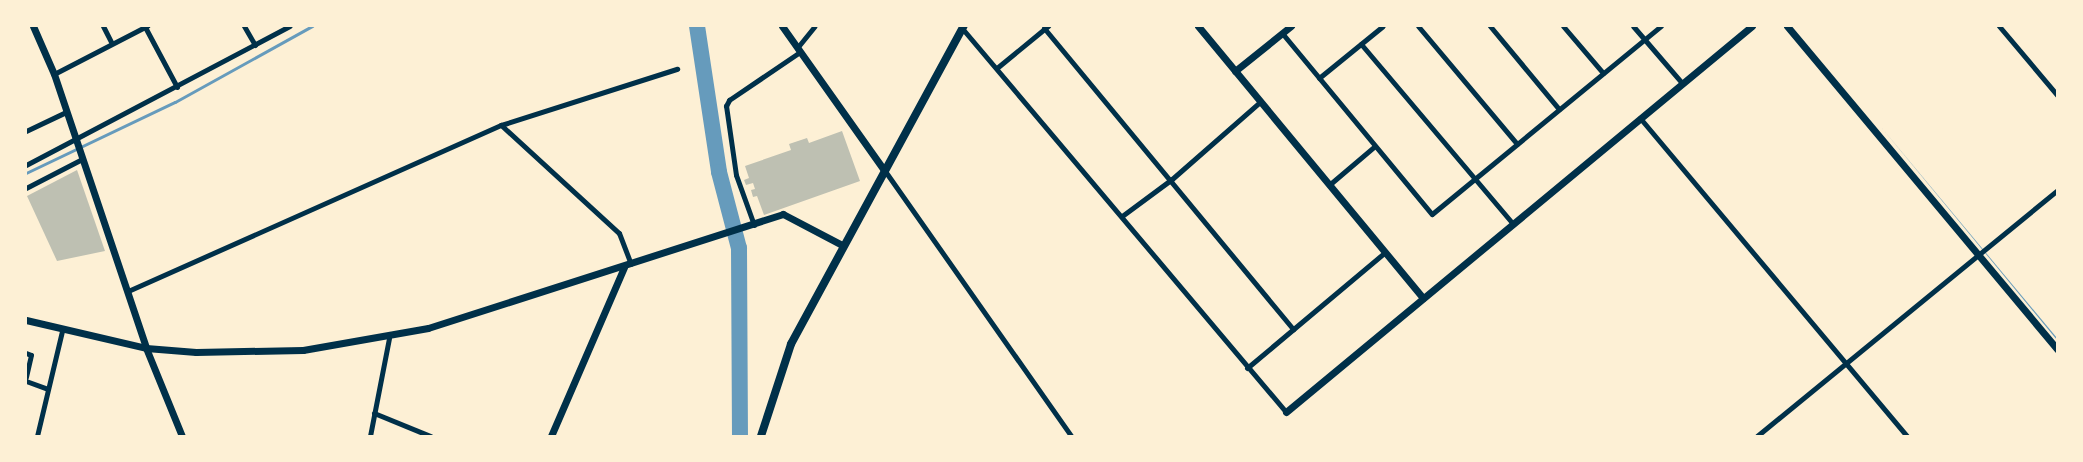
<!DOCTYPE html>
<style>
body{margin:0}
#map{position:relative;width:2083px;height:462px;overflow:hidden;background:#fdf0d5;font-family:"Open Sans",sans-serif}
div>[style]{position:absolute}
.water>*{inset:0;background:#669bbc}
.stream>*{height:3px;margin:-1.5px;padding:0 1.5px;transform-origin:1.5px;border-radius:1.5px;background:#669bbc}
.river>*{height:16px;margin:-8px;padding:0 8px;transform-origin:8px;border-radius:8px;background:#669bbc}
.building>*{inset:0;background:#bec0b2}
.minor>*{height:5px;margin:-2.5px;padding:0 2.5px;transform-origin:2.5px;border-radius:2.5px;background:#003049}
.tertiary>*{height:7px;margin:-3.5px;padding:0 3.5px;transform-origin:3.5px;border-radius:3.5px;background:#003049}
.primary>*{height:8px;margin:-4px;padding:0 4px;transform-origin:4px;border-radius:4px;background:#003049}
span{translate:-50% -50%;white-space:nowrap;text-align:center;line-height:1.15;-webkit-text-stroke:6px #fdf0d5;paint-order:stroke}
.frame{position:absolute;inset:0;border:27px solid #fdf0d5;pointer-events:none}
</style>
<div id="map">
<div class="water">
<i style="clip-path:polygon(1881px 127px,2057px 338px,2057px 340px)"></i>
</div>
<div class="stream">
<i style="left:26px;top:173px;width:165px;rotate:-25.5deg"></i>
<i style="left:175px;top:102px;width:157px;rotate:-29deg"></i>
</div>
<div class="river">
<i style="left:697px;top:26px;width:148px;rotate:81.4deg"></i>
<i style="left:719px;top:172px;width:79px;rotate:75.3deg"></i>
<i style="left:739px;top:248px;width:188px;rotate:89.7deg"></i>
</div>
<div class="building">
<i style="clip-path:polygon(842px 131px,860px 181px,764px 215px,757px 196px,753px 197px,751px 190px,755px 189px,753px 183px,746px 185px,744px 180px,749px 178px,745px 166px,791px 150px,789px 144px,807px 138px,809px 143px)"></i>
<i style="clip-path:polygon(77px 170px,105px 251px,57px 261px,27px 196px)"></i>
</div>
<div class="minor">
<i style="left:103px;top:26px;width:18px;rotate:63deg"></i>
<i style="left:244px;top:26px;width:22px;rotate:60deg"></i>
<i style="left:1418px;top:26px;width:154px;rotate:50deg"></i>
<i style="left:1490px;top:26px;width:108px;rotate:50.3deg"></i>
<i style="left:1563px;top:26px;width:62px;rotate:49.6deg"></i>
<i style="left:1633px;top:26px;width:75px;rotate:49.3deg"></i>
<i style="left:1999px;top:26px;width:92px;rotate:49.9deg"></i>
<i style="left:145px;top:27px;width:68px;rotate:61.9deg"></i>
<i style="left:961px;top:27px;width:504px;rotate:49.83deg"></i>
<i style="left:1044px;top:28px;width:391px;rotate:50.4deg"></i>
<i style="left:1282px;top:33px;width:235px;rotate:50.4deg"></i>
<i style="left:1432px;top:214px;width:296px;rotate:-39.4deg"></i>
<i style="left:1361px;top:44px;width:236px;rotate:49.8deg"></i>
<i style="left:797px;top:48px;width:28px;rotate:-51deg"></i>
<i style="left:998px;top:67px;width:65px;rotate:-39.4deg"></i>
<i style="left:54px;top:74px;width:105px;rotate:-27.3deg"></i>
<i style="left:1319px;top:78px;width:82px;rotate:-39.1deg"></i>
<i style="left:1640px;top:118px;width:415px;rotate:50deg"></i>
<i style="left:501px;top:125px;width:160px;rotate:42.5deg"></i>
<i style="left:619px;top:233px;width:33px;rotate:69deg"></i>
<i style="left:26px;top:131px;width:44px;rotate:-25.4deg"></i>
<i style="left:26px;top:165px;width:298px;rotate:-27.8deg"></i>
<i style="left:885px;top:171px;width:324px;rotate:54.9deg"></i>
<i style="left:1329px;top:185px;width:60px;rotate:-40.3deg"></i>
<i style="left:26px;top:188px;width:61px;rotate:-27.4deg"></i>
<i style="left:1122px;top:216px;width:62px;rotate:-36.5deg"></i>
<i style="left:1172px;top:179px;width:117px;rotate:-41.2deg"></i>
<i style="left:754px;top:225px;width:53px;rotate:-109.8deg"></i>
<i style="left:736px;top:175px;width:70px;rotate:-98.2deg"></i>
<i style="left:726px;top:106px;width:7px;rotate:-63deg"></i>
<i style="left:729px;top:100px;width:86px;rotate:-34.1deg"></i>
<i style="left:128px;top:291px;width:408px;rotate:-24deg"></i>
<i style="left:501px;top:125px;width:185px;rotate:-17.7deg"></i>
<i style="left:26px;top:353px;width:5px;rotate:22deg"></i>
<i style="left:31px;top:355px;width:23px;rotate:103deg"></i>
<i style="left:1247px;top:368px;width:180px;rotate:-40deg"></i>
<i style="left:26px;top:381px;width:23px;rotate:20deg"></i>
<i style="left:374px;top:413px;width:61px;rotate:22.3deg"></i>
<i style="left:37px;top:436px;width:108px;rotate:-76.6deg"></i>
<i style="left:370px;top:436px;width:100px;rotate:-79deg"></i>
<i style="left:1757px;top:436px;width:389px;rotate:-39.3deg"></i>
</div>
<div class="tertiary">
<i style="left:33px;top:26px;width:52px;rotate:66.4deg"></i>
<i style="left:54px;top:74px;width:289px;rotate:71.4deg"></i>
<i style="left:146px;top:348px;width:95px;rotate:67.8deg"></i>
<i style="left:782px;top:26px;width:176px;rotate:54.7deg"></i>
<i style="left:1198px;top:26px;width:353px;rotate:50.4deg"></i>
<i style="left:1787px;top:26px;width:422px;rotate:50.1deg"></i>
<i style="left:1235px;top:71px;width:72px;rotate:-38.8deg"></i>
<i style="left:26px;top:320px;width:123px;rotate:13.1deg"></i>
<i style="left:146px;top:348px;width:50px;rotate:4.6deg"></i>
<i style="left:196px;top:352px;width:107px;rotate:-1.1deg"></i>
<i style="left:303px;top:350px;width:127px;rotate:-10deg"></i>
<i style="left:428px;top:328px;width:373px;rotate:-17.8deg"></i>
<i style="left:783px;top:214px;width:67px;rotate:27.7deg"></i>
<i style="left:1286px;top:412px;width:605px;rotate:-39.64deg"></i>
<i style="left:551px;top:436px;width:184px;rotate:-66.6deg"></i>
</div>
<div class="primary">
<i style="left:761px;top:436px;width:97px;rotate:-71.9deg"></i>
<i style="left:791px;top:344px;width:362px;rotate:-61.5deg"></i>
</div>
<div class="frame"></div>
</div>
